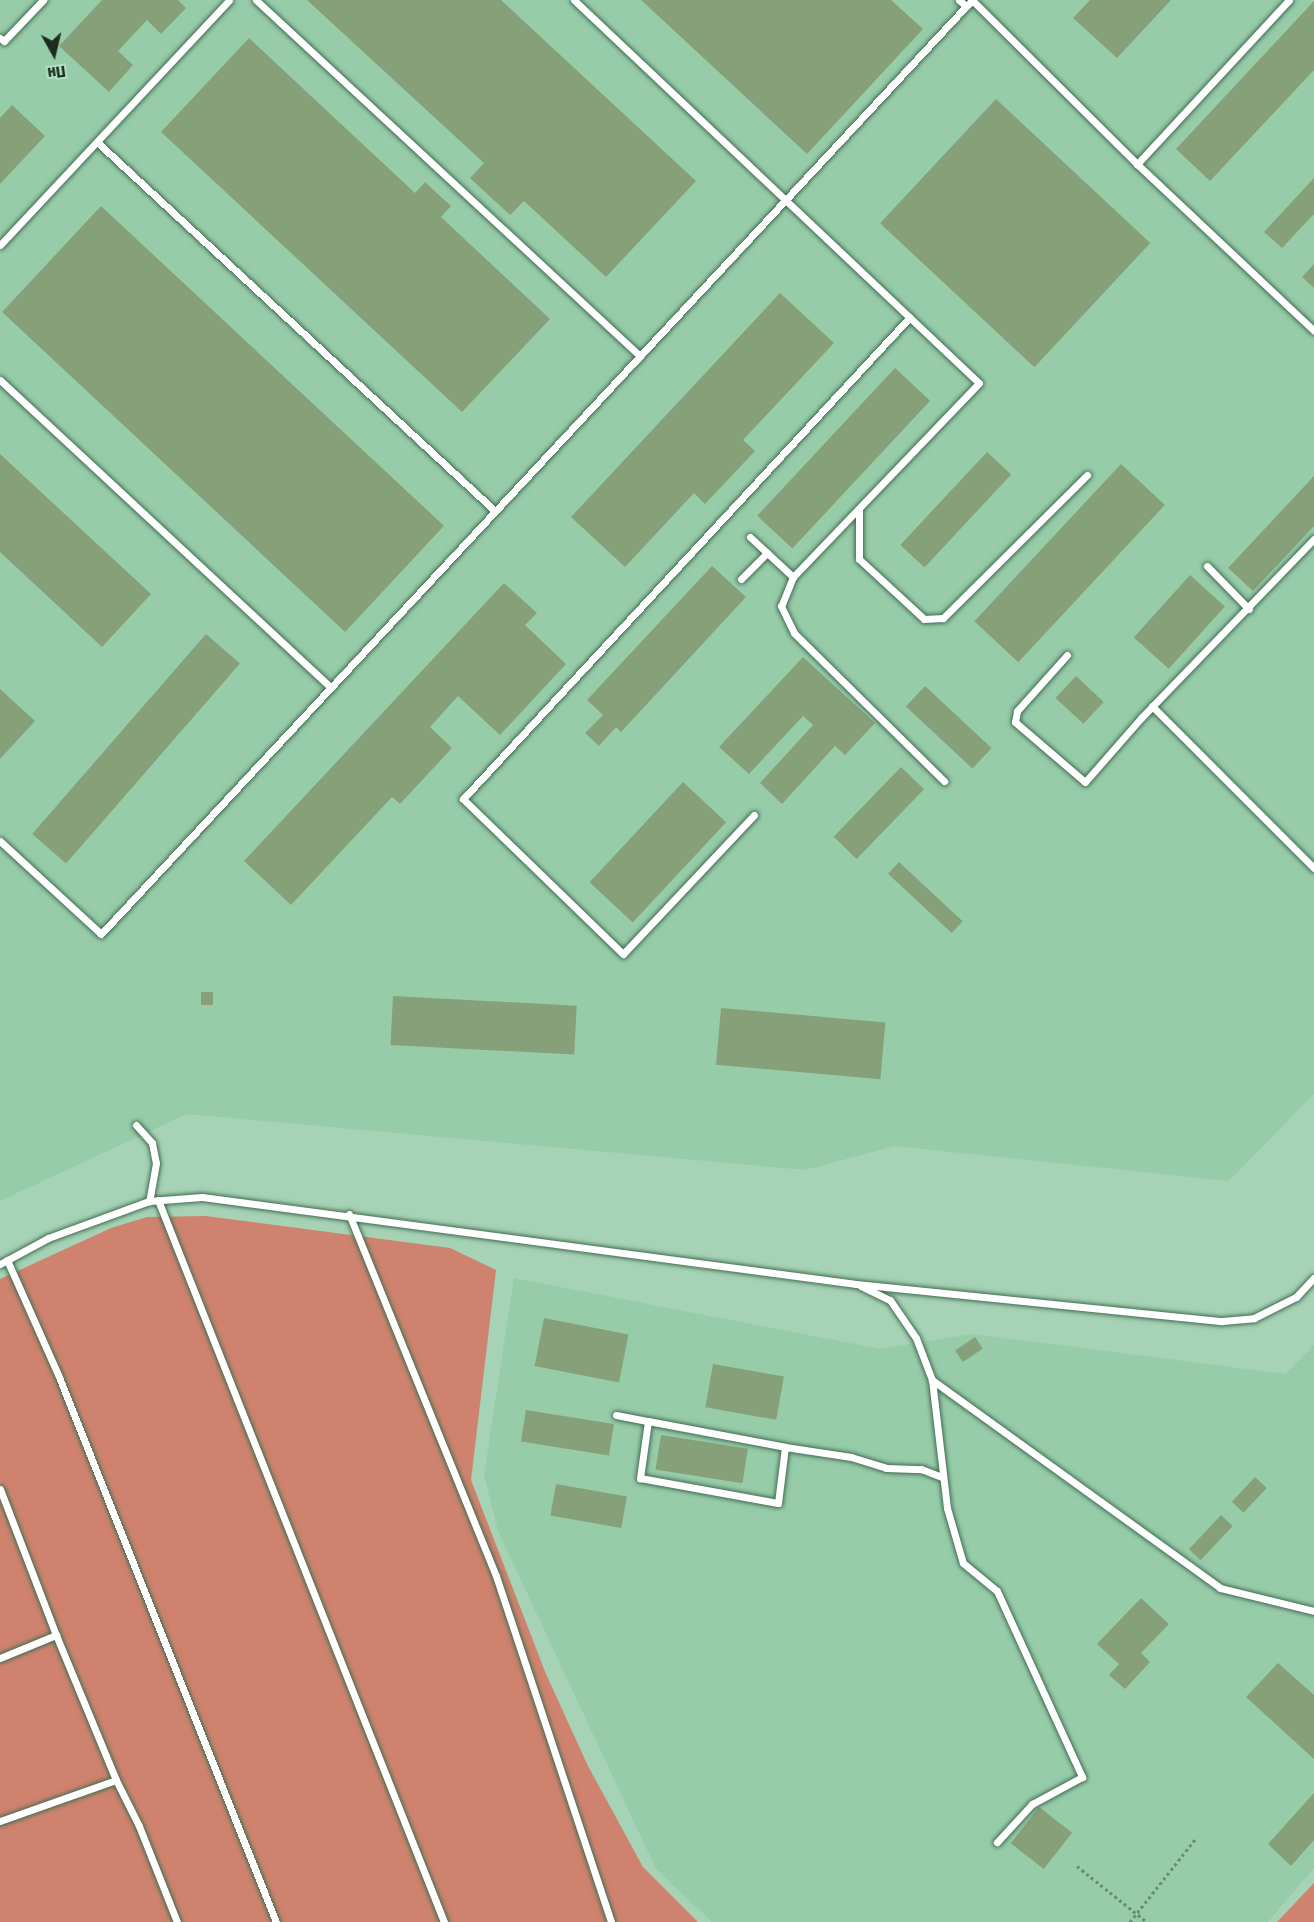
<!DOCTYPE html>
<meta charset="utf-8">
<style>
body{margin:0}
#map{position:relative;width:1314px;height:1922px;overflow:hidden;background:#a6d3b5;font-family:"Fira Sans Condensed",sans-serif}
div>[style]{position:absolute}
.built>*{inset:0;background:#97cca9}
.green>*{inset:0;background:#cf836e}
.building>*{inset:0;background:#86a079;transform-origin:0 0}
.path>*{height:3px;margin-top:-1.5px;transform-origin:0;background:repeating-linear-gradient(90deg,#6b8c76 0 3px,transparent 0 6px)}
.roads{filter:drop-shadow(0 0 2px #436d53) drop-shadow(0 0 2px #436d53)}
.lane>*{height:7px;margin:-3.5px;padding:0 3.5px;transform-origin:3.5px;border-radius:3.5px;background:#fff}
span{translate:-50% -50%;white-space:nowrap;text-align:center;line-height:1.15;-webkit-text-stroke:4.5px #b2e0c2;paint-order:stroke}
.north{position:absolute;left:24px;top:24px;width:60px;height:60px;-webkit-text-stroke:4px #b2e0c2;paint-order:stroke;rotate:172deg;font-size:16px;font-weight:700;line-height:24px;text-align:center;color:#1b2d21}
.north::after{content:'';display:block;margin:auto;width:21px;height:27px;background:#1b2d21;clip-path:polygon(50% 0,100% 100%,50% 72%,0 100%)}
</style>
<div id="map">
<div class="built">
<i style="clip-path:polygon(0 0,1314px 0,1314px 1094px,1229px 1181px,895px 1146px,805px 1170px,187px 1114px,0 1201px)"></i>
<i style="clip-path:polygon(514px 1278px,880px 1349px,972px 1334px,1285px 1374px,1314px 1345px,1314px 1868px,1268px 1922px,712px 1922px,656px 1869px,498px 1531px,484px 1475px)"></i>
</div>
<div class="green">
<i style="clip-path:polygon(206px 1216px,450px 1248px,496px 1270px,471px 1480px,546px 1674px,588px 1766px,643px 1867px,698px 1922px,0 1922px,0 1279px,111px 1228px,147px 1217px)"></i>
<i style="clip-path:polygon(1314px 1883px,1314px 1922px,1277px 1922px)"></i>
</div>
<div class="building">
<i style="clip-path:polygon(102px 0,178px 0,186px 8px,161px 34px,147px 20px,118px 51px,133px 65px,109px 92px,59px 46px)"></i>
<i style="clip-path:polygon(307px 0,501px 0,696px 181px,606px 277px,524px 201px,510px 215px,470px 178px,484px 163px)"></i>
<i style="clip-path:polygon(641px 0,891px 0,923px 29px,807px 154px)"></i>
<i style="clip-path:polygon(1090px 0,1171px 0,1117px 58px,1073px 18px)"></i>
<i style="clip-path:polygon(1314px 1px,1314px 70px,1210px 181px,1176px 149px)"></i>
<i style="clip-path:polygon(249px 38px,415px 193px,425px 182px,451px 206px,441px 217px,550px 319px,462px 412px,161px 132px)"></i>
<i style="left:996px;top:99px;width:211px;height:170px;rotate:43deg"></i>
<i style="clip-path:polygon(12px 105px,45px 136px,0 184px,0 118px)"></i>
<i style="clip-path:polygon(1314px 178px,1314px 214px,1282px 248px,1264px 232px)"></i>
<i style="left:101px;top:206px;width:469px;height:145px;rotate:43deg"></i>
<i style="clip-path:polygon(1314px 264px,1314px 288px,1302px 277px)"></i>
<i style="clip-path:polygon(780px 293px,834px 343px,743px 440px,755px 451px,705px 504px,694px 493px,625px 567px,571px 517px)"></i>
<i style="left:895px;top:368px;width:48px;height:202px;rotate:43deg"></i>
<i style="left:987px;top:452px;width:33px;height:127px;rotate:43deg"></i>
<i style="clip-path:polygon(0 454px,151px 594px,102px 647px,0 552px)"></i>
<i style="left:1121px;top:464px;width:60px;height:215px;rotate:43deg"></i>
<i style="clip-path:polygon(1314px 476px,1314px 526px,1253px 591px,1228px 568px)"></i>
<i style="clip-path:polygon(712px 566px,746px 597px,621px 732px,616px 727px,599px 746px,585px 733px,603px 715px,587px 700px)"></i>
<i style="left:1190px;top:575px;width:47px;height:84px;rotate:42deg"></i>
<i style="clip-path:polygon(504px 583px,537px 613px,525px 625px,566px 664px,500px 735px,458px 696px,430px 727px,452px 748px,400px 804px,392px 797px,291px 905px,244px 861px)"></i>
<i style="left:206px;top:634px;width:45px;height:265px;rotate:41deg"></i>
<i style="clip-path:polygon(803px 657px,875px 723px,845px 755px,835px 746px,782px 804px,760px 783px,813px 725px,803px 716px,749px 774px,719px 747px)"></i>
<i style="left:1076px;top:676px;width:38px;height:30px;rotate:43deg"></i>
<i style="left:925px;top:686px;width:91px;height:28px;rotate:43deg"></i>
<i style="clip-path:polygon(0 689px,35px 721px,0 759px)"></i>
<i style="left:901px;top:767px;width:32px;height:97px;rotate:44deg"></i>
<i style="left:683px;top:782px;width:59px;height:137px;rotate:43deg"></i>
<i style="left:899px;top:862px;width:87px;height:16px;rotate:43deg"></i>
<i style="left:201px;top:992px;width:12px;height:13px"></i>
<i style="left:393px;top:996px;width:184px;height:49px;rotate:3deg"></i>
<i style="left:721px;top:1008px;width:165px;height:57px;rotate:5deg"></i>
<i style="left:544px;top:1318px;width:86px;height:49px;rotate:11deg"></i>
<i style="left:975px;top:1337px;width:14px;height:24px;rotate:56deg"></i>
<i style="left:713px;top:1364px;width:72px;height:44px;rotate:10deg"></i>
<i style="left:526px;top:1410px;width:89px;height:32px;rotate:9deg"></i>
<i style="left:661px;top:1435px;width:88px;height:35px;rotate:9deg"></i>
<i style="left:1255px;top:1477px;width:16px;height:34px;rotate:43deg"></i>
<i style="left:556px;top:1484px;width:72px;height:32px;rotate:10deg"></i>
<i style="left:1221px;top:1515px;width:16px;height:47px;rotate:43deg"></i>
<i style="clip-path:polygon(1141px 1598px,1169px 1624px,1141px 1653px,1150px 1662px,1125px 1689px,1109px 1675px,1119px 1664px,1097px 1644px)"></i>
<i style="clip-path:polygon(1278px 1663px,1314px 1695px,1314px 1759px,1246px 1697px)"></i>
<i style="clip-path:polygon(1314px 1793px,1314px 1840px,1291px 1866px,1268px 1844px)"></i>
<i style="left:1039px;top:1807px;width:42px;height:46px;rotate:38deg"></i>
</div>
<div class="path">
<i style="left:1077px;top:1866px;width:90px;rotate:38.7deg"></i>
<i style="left:1130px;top:1922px;width:108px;rotate:-51.8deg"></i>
</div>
<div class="roads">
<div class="lane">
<i style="left:256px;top:0;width:524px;rotate:42.83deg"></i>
<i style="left:574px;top:0;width:557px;rotate:43.4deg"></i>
<i style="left:979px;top:383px;width:269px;rotate:133.8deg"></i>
<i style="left:793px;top:577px;width:31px;rotate:112deg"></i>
<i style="left:781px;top:606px;width:30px;rotate:64deg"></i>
<i style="left:794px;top:633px;width:211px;rotate:44.6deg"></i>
<i style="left:959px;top:0;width:9px;rotate:41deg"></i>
<i style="left:972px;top:0;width:233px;rotate:44.8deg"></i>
<i style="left:1289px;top:0;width:224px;rotate:132.8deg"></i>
<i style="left:1137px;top:164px;width:243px;rotate:43.3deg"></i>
<i style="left:0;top:38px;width:5px;rotate:37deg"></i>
<i style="left:4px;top:41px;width:57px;rotate:-46.4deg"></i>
<i style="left:97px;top:142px;width:543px;rotate:42.83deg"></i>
<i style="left:0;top:245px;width:335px;rotate:-46.9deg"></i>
<i style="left:0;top:380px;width:452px;rotate:42.9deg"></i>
<i style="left:859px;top:509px;width:50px;rotate:90deg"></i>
<i style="left:859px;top:559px;width:88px;rotate:42.7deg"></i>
<i style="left:924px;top:619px;width:19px;rotate:-3deg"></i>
<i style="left:943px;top:618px;width:203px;rotate:-44.8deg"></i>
<i style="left:750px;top:537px;width:59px;rotate:42.9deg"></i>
<i style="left:1207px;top:566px;width:60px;rotate:45.7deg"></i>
<i style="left:741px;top:579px;width:37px;rotate:-45deg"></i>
<i style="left:1067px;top:655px;width:75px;rotate:131.8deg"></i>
<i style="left:1017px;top:711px;width:11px;rotate:100deg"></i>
<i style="left:1015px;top:722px;width:92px;rotate:40.6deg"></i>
<i style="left:1085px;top:782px;width:85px;rotate:-48.8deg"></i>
<i style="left:1141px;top:718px;width:249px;rotate:-46deg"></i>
<i style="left:1152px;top:706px;width:229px;rotate:45deg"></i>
<i style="left:754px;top:815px;width:191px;rotate:133.3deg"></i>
<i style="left:623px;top:954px;width:223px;rotate:-135.9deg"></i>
<i style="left:463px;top:799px;width:657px;rotate:-47.16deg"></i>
<i style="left:0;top:841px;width:137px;rotate:42.6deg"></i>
<i style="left:101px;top:934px;width:1277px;rotate:-47deg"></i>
<i style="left:136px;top:1125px;width:24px;rotate:48deg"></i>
<i style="left:152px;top:1143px;width:20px;rotate:79deg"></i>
<i style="left:156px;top:1163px;width:39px;rotate:100deg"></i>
<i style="left:158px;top:1200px;width:777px;rotate:68.39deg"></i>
<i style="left:349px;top:1214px;width:391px;rotate:67.9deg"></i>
<i style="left:496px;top:1576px;width:365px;rotate:71.6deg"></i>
<i style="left:7px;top:1260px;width:128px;rotate:66deg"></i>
<i style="left:59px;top:1377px;width:587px;rotate:68.29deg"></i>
<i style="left:0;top:1264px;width:55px;rotate:-28.4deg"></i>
<i style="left:48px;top:1238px;width:108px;rotate:-20.1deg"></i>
<i style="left:149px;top:1201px;width:53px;rotate:-4.3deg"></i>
<i style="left:202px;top:1197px;width:660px;rotate:7.58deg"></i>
<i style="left:856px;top:1284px;width:368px;rotate:5.8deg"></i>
<i style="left:1222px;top:1321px;width:32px;rotate:-5deg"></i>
<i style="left:1254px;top:1318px;width:47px;rotate:-26.6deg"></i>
<i style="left:1296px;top:1297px;width:26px;rotate:-47deg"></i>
<i style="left:861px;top:1286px;width:32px;rotate:26deg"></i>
<i style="left:890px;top:1300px;width:46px;rotate:55.6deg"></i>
<i style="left:916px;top:1338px;width:45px;rotate:69.1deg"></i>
<i style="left:932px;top:1380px;width:129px;rotate:83.3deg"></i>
<i style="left:947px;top:1508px;width:57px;rotate:73.8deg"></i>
<i style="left:963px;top:1563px;width:44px;rotate:39.5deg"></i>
<i style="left:997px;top:1591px;width:205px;rotate:65.4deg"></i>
<i style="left:1082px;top:1777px;width:57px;rotate:151.6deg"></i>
<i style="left:1032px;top:1804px;width:52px;rotate:132.6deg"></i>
<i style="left:932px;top:1380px;width:355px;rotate:35.8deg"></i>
<i style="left:1220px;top:1588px;width:97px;rotate:13.7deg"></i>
<i style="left:616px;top:1415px;width:33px;rotate:11deg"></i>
<i style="left:648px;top:1421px;width:58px;rotate:98deg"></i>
<i style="left:640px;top:1478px;width:140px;rotate:10.3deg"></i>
<i style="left:778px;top:1503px;width:56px;rotate:-82.9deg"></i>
<i style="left:785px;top:1447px;width:67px;rotate:8.6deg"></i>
<i style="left:851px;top:1457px;width:37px;rotate:17deg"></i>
<i style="left:886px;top:1468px;width:35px;rotate:2deg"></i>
<i style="left:921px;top:1469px;width:22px;rotate:21deg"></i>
<i style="left:648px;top:1421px;width:139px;rotate:10.7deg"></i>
<i style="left:0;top:1489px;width:156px;rotate:69deg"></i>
<i style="left:0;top:1658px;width:61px;rotate:-22.3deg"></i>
<i style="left:56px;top:1635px;width:157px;rotate:67.5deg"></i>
<i style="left:0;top:1821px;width:123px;rotate:-19.5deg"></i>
<i style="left:116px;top:1780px;width:51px;rotate:63.4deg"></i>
<i style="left:139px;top:1826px;width:103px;rotate:68.4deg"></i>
</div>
</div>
<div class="north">Пн</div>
</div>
